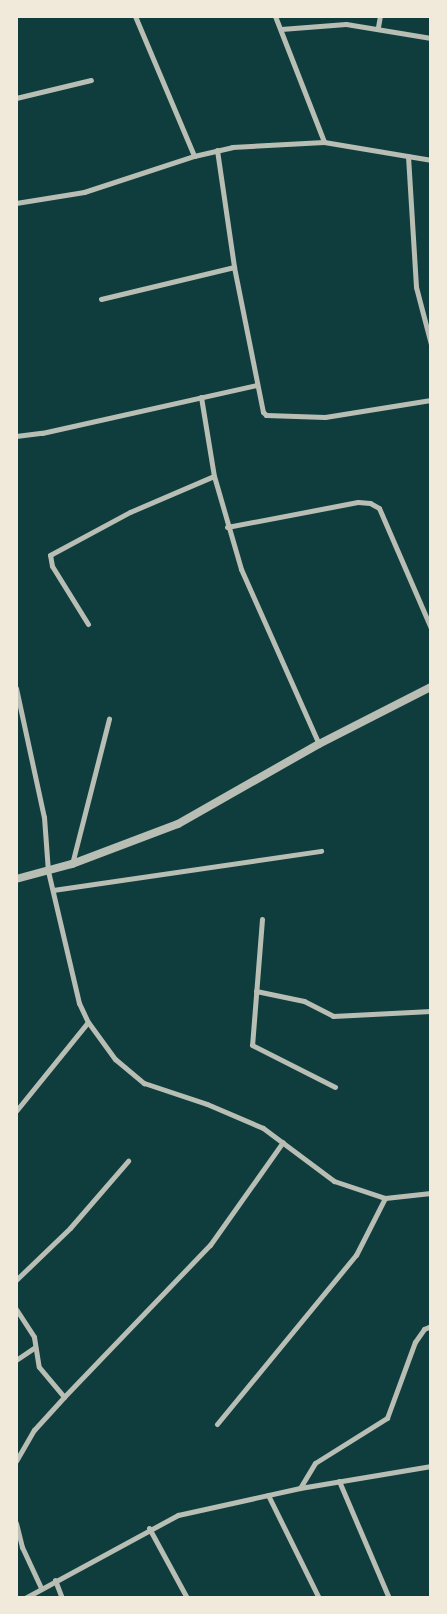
<!DOCTYPE html>
<style>
body{margin:0}
#map{position:relative;width:447px;height:1614px;overflow:hidden;background:#0f3d3e;font-family:Karla,sans-serif}
div>[style]{position:absolute}
.minor>*{height:5px;margin:-2.5px;padding:0 2.5px;transform-origin:2.5px;border-radius:2.5px;background:#b8beb3}
.tertiary>*{height:8px;margin:-4px;padding:0 4px;transform-origin:4px;border-radius:4px;background:#b8beb3}
span{translate:-50% -50%;white-space:nowrap;text-align:center;line-height:1.15;-webkit-text-stroke:4.5px #f1e9da;paint-order:stroke}
.frame{position:absolute;inset:0;border:18px solid #f1e9da;pointer-events:none}
</style>
<div id="map">
<div class="minor">
<i style="left:135px;top:16px;width:152px;rotate:67.1deg"></i>
<i style="left:275px;top:16px;width:135px;rotate:68.7deg"></i>
<i style="left:378px;top:27px;width:11px;rotate:-80deg"></i>
<i style="left:281px;top:29px;width:65px;rotate:-4.4deg"></i>
<i style="left:346px;top:24px;width:86px;rotate:9.4deg"></i>
<i style="left:16px;top:98px;width:77px;rotate:-13.5deg"></i>
<i style="left:217px;top:150px;width:118px;rotate:81.7deg"></i>
<i style="left:234px;top:267px;width:148px;rotate:78.7deg"></i>
<i style="left:263px;top:412px;width:4px;rotate:45deg"></i>
<i style="left:266px;top:415px;width:59px;rotate:1.9deg"></i>
<i style="left:325px;top:417px;width:107px;rotate:-9.1deg"></i>
<i style="left:408px;top:156px;width:131px;rotate:86.5deg"></i>
<i style="left:416px;top:287px;width:59px;rotate:75.3deg"></i>
<i style="left:16px;top:203px;width:69px;rotate:-9.2deg"></i>
<i style="left:84px;top:192px;width:116px;rotate:-18.1deg"></i>
<i style="left:194px;top:156px;width:39px;rotate:-13deg"></i>
<i style="left:232px;top:147px;width:92px;rotate:-3.1deg"></i>
<i style="left:324px;top:142px;width:109px;rotate:9.5deg"></i>
<i style="left:101px;top:299px;width:137px;rotate:-13.5deg"></i>
<i style="left:201px;top:397px;width:80px;rotate:80.7deg"></i>
<i style="left:214px;top:476px;width:97px;rotate:73.8deg"></i>
<i style="left:241px;top:569px;width:192px;rotate:66deg"></i>
<i style="left:16px;top:436px;width:26px;rotate:-7deg"></i>
<i style="left:42px;top:433px;width:220px;rotate:-12.6deg"></i>
<i style="left:227px;top:527px;width:133px;rotate:-10.8deg"></i>
<i style="left:358px;top:502px;width:12px;rotate:5deg"></i>
<i style="left:370px;top:503px;width:10px;rotate:29deg"></i>
<i style="left:379px;top:508px;width:131px;rotate:66.6deg"></i>
<i style="left:88px;top:624px;width:68px;rotate:-121.8deg"></i>
<i style="left:52px;top:566px;width:11px;rotate:-100deg"></i>
<i style="left:50px;top:555px;width:91px;rotate:-28.3deg"></i>
<i style="left:130px;top:512px;width:91px;rotate:-23.2deg"></i>
<i style="left:16px;top:688px;width:132px;rotate:77.8deg"></i>
<i style="left:44px;top:817px;width:54px;rotate:85.8deg"></i>
<i style="left:48px;top:871px;width:136px;rotate:76.8deg"></i>
<i style="left:79px;top:1003px;width:21px;rotate:65deg"></i>
<i style="left:88px;top:1022px;width:46px;rotate:53.9deg"></i>
<i style="left:115px;top:1059px;width:38px;rotate:40deg"></i>
<i style="left:144px;top:1083px;width:66px;rotate:18.4deg"></i>
<i style="left:207px;top:1104px;width:61px;rotate:23.2deg"></i>
<i style="left:263px;top:1128px;width:89px;rotate:36.7deg"></i>
<i style="left:334px;top:1181px;width:54px;rotate:18.4deg"></i>
<i style="left:385px;top:1198px;width:46px;rotate:-6.2deg"></i>
<i style="left:72px;top:864px;width:150px;rotate:-75.7deg"></i>
<i style="left:53px;top:890px;width:271px;rotate:-8.3deg"></i>
<i style="left:262px;top:919px;width:126px;rotate:94.5deg"></i>
<i style="left:252px;top:1045px;width:93px;rotate:26.8deg"></i>
<i style="left:256px;top:991px;width:49px;rotate:11.8deg"></i>
<i style="left:304px;top:1001px;width:33px;rotate:27deg"></i>
<i style="left:333px;top:1016px;width:98px;rotate:-2.9deg"></i>
<i style="left:16px;top:1111px;width:114px;rotate:-51deg"></i>
<i style="left:16px;top:1280px;width:75px;rotate:-43.9deg"></i>
<i style="left:70px;top:1228px;width:89px;rotate:-49.1deg"></i>
<i style="left:16px;top:1309px;width:33px;rotate:57deg"></i>
<i style="left:34px;top:1337px;width:30px;rotate:81deg"></i>
<i style="left:39px;top:1367px;width:39px;rotate:50deg"></i>
<i style="left:16px;top:1360px;width:23px;rotate:-34deg"></i>
<i style="left:217px;top:1424px;width:219px;rotate:-50.6deg"></i>
<i style="left:356px;top:1255px;width:64px;rotate:-63deg"></i>
<i style="left:16px;top:1461px;width:36px;rotate:-60deg"></i>
<i style="left:34px;top:1430px;width:45px;rotate:-47.7deg"></i>
<i style="left:64px;top:1397px;width:211px;rotate:-46.2deg"></i>
<i style="left:210px;top:1245px;width:126px;rotate:-54.7deg"></i>
<i style="left:339px;top:1481px;width:127px;rotate:66.9deg"></i>
<i style="left:300px;top:1488px;width:29px;rotate:-59deg"></i>
<i style="left:315px;top:1463px;width:85px;rotate:-32deg"></i>
<i style="left:387px;top:1418px;width:81px;rotate:-69.8deg"></i>
<i style="left:415px;top:1342px;width:16px;rotate:-55deg"></i>
<i style="left:424px;top:1329px;width:8px;rotate:-23deg"></i>
<i style="left:268px;top:1495px;width:115px;rotate:63.7deg"></i>
<i style="left:16px;top:1523px;width:25px;rotate:76deg"></i>
<i style="left:22px;top:1547px;width:45px;rotate:65.1deg"></i>
<i style="left:149px;top:1528px;width:80px;rotate:61.5deg"></i>
<i style="left:55px;top:1580px;width:19px;rotate:69deg"></i>
<i style="left:25px;top:1598px;width:174px;rotate:-28.5deg"></i>
<i style="left:178px;top:1515px;width:125px;rotate:-12.5deg"></i>
<i style="left:300px;top:1488px;width:133px;rotate:-9.5deg"></i>
</div>
<div class="tertiary">
<i style="left:16px;top:879px;width:58px;rotate:-15deg"></i>
<i style="left:72px;top:864px;width:113px;rotate:-20.7deg"></i>
<i style="left:178px;top:824px;width:162px;rotate:-29.6deg"></i>
<i style="left:319px;top:744px;width:126px;rotate:-27deg"></i>
</div>
<div class="frame"></div>
</div>
